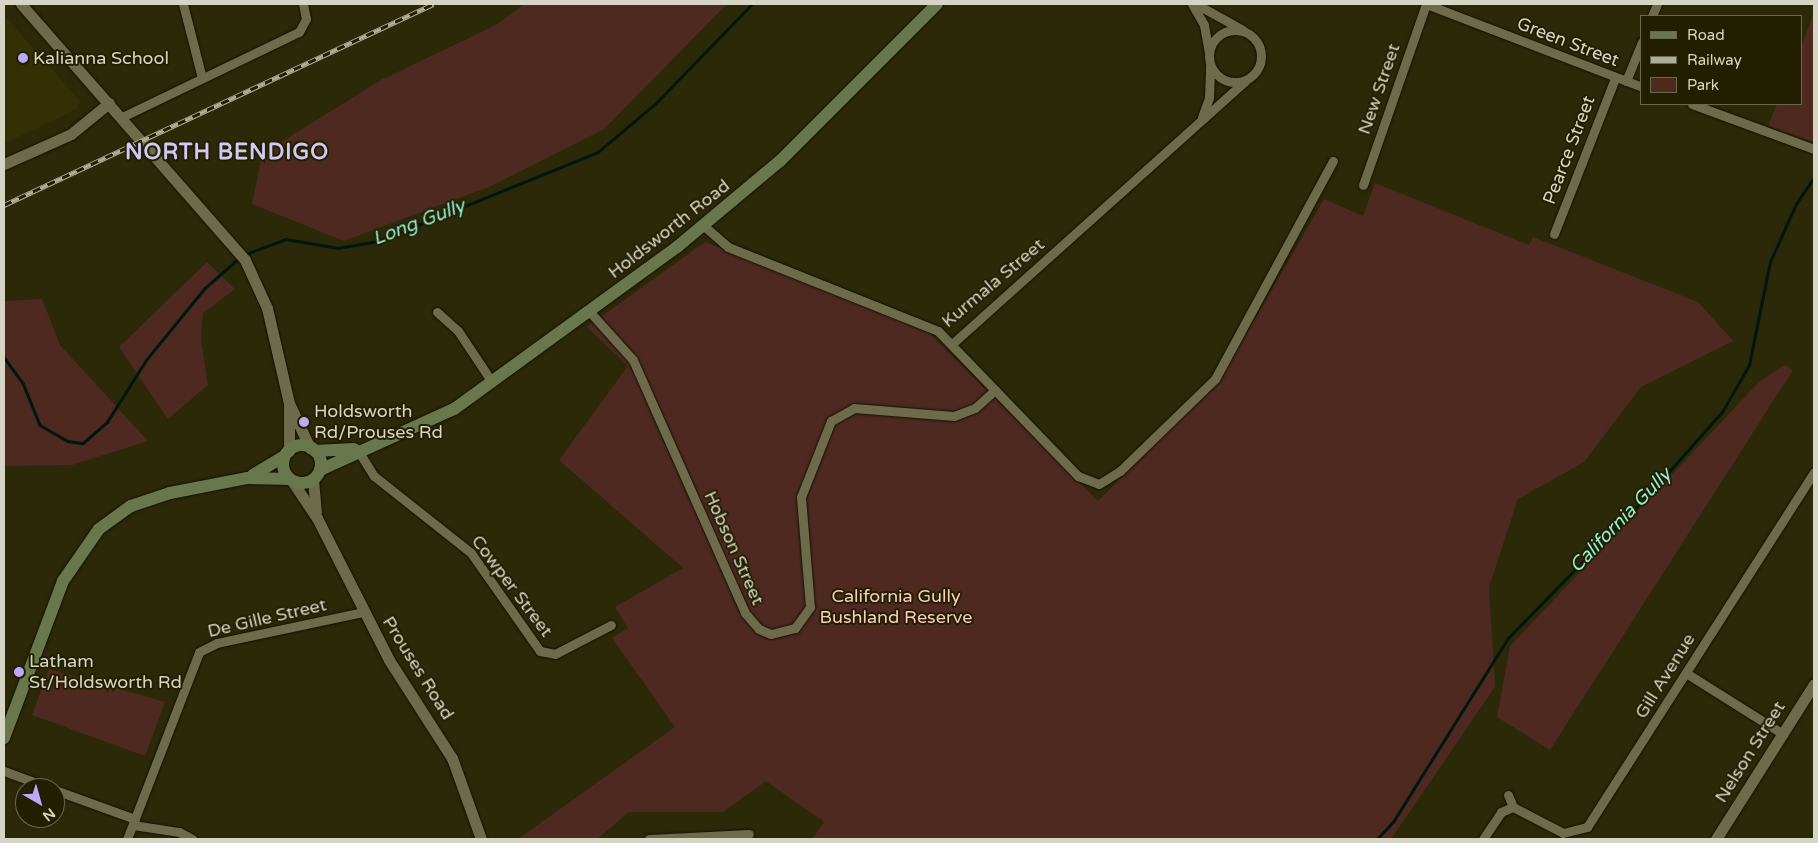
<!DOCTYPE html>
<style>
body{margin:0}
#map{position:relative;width:1818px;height:843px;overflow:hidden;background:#2c2909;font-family:"Varela Round",sans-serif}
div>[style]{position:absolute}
.built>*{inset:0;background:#333006}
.green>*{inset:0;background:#4d2920}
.stream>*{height:2.5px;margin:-1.25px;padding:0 1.25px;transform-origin:1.25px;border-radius:1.25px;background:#001710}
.roads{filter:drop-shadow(0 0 1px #131100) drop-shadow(0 0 1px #131100)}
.minor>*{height:9px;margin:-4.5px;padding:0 4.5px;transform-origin:4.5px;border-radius:4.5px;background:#6d6b4a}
.minor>.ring{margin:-4.5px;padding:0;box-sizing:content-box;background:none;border:9px solid #6d6b4a;border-radius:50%}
.tertiary>*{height:11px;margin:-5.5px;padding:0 5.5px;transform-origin:5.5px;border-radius:5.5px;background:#6d6b4a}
.secondary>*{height:12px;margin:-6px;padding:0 6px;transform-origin:6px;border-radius:6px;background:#69784c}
.secondary>.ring{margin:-6px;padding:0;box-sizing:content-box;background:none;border:12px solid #69784c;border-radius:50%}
.rail>*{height:4.5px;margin-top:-2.25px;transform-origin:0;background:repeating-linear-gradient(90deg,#221f01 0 8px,#aead97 0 16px);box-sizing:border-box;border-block:1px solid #aead97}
.dots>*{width:14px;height:14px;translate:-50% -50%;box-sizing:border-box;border:2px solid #221f01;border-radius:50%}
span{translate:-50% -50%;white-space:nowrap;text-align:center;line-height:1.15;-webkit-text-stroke:4px #221f01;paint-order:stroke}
.street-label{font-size:18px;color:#d6d5c3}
.poi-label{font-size:18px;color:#d6d5c3}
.left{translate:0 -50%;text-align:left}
.park-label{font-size:18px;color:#fbcbbe}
.water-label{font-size:19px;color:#92edd2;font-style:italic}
.district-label{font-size:22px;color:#d0c9f5;font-weight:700;letter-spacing:1px}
.frame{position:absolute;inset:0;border:5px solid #d6d5c3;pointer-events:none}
.legend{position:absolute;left:1640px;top:15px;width:162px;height:90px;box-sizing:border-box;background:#221f01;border:1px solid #6a684f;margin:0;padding:6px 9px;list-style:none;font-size:15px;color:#d6d5c3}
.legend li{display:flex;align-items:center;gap:10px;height:25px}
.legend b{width:25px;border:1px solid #6a684f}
.north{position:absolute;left:15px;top:778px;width:50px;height:50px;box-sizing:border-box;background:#221f01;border:1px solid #6a684f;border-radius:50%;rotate:142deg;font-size:14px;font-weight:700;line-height:20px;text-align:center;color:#d6d5c3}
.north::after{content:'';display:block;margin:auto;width:18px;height:22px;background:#b9abf7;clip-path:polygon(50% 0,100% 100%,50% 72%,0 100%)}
</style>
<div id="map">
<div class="built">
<i style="clip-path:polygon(4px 15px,79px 100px,77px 109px,4px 144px)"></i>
</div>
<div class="green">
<i style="clip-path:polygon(524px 4px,727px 4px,604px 129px,491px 186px,344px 241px,252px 204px,262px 154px,381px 80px,496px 25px)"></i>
<i style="clip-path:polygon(1814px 13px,1814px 142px,1768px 126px,1777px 104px,1802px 104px,1802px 44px)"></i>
<i style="clip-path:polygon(1375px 183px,1529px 245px,1533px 237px,1698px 302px,1733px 341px,1641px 387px,1584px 462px,1518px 499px,1489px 587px,1495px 687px,1391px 839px,812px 839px,824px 822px,766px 781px,723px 812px,629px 812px,597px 839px,518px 839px,675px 727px,612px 638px,628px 628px,615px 607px,683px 568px,559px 460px,628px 366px,587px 327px,705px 242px,927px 331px,1098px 501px,1220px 380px,1324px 199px,1363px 216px)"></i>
<i style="clip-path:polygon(207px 262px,235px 289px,203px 313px,201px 340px,208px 385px,168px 419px,119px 347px)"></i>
<i style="clip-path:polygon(42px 299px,60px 345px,148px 441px,72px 465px,5px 466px,4px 301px)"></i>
<i style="clip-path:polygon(1785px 365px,1793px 370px,1550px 750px,1497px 717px,1510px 646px,1759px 382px)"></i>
<i style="clip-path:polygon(49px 669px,165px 702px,145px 756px,32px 715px)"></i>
</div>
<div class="stream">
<i style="left:243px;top:255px;width:46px;rotate:-20.4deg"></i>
<i style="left:286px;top:239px;width:53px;rotate:9.8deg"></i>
<i style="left:338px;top:248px;width:42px;rotate:-9.7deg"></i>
<i style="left:379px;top:241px;width:236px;rotate:-22.1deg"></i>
<i style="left:598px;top:152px;width:76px;rotate:-40.2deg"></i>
<i style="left:656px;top:103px;width:138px;rotate:-45.9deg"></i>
<i style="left:4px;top:357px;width:32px;rotate:54deg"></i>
<i style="left:23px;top:383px;width:45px;rotate:68deg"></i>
<i style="left:40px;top:425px;width:32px;rotate:30deg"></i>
<i style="left:68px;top:441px;width:15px;rotate:8deg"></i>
<i style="left:83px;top:443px;width:32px;rotate:-41deg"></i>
<i style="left:107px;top:422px;width:73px;rotate:-57.8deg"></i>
<i style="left:146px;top:360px;width:93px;rotate:-50.7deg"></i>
<i style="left:205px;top:288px;width:45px;rotate:-41.4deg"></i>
<i style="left:1377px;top:839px;width:23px;rotate:-47deg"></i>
<i style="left:1393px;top:822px;width:217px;rotate:-58deg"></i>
<i style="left:1508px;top:638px;width:203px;rotate:-45.6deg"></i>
<i style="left:1650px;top:493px;width:108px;rotate:-48.4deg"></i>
<i style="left:1722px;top:412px;width:54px;rotate:-60.1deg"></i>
<i style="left:1749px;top:365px;width:105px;rotate:-78.5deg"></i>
<i style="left:1770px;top:262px;width:64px;rotate:-65.9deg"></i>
<i style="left:1796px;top:204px;width:32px;rotate:-56deg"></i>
</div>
<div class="roads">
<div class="minor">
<i style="left:183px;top:4px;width:76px;rotate:75.6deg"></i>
<i style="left:1192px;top:4px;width:24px;rotate:60deg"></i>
<i style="left:1204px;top:25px;width:27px;rotate:80deg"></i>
<i style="left:1196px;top:4px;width:54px;rotate:29deg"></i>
<i style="left:1652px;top:16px;width:13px;rotate:-67deg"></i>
<i class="ring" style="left:1209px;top:30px;width:43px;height:43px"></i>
<i style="left:1626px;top:81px;width:42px;rotate:-67.7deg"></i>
<i style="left:1692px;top:104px;width:130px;rotate:20.2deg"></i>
<i style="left:122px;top:117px;width:196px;rotate:-25.7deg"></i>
<i style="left:299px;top:32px;width:15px;rotate:-62deg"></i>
<i style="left:306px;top:19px;width:15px;rotate:-101deg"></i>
<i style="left:1202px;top:117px;width:20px;rotate:-70deg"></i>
<i style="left:1209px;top:98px;width:34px;rotate:-88deg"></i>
<i style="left:1363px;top:185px;width:192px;rotate:-70.8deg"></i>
<i style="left:1426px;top:4px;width:231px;rotate:21deg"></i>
<i style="left:704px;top:226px;width:32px;rotate:41deg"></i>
<i style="left:728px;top:247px;width:226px;rotate:21.8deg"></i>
<i style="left:938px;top:331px;width:202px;rotate:46deg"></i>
<i style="left:1078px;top:476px;width:22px;rotate:21deg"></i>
<i style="left:1099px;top:484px;width:25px;rotate:-32deg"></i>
<i style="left:1120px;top:471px;width:132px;rotate:-44.1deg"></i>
<i style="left:1215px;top:379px;width:248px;rotate:-61.6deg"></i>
<i style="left:1554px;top:234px;width:168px;rotate:-68.6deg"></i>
<i style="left:589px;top:311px;width:66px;rotate:48.1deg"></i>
<i style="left:633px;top:360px;width:277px;rotate:66.1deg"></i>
<i style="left:745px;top:613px;width:21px;rotate:49deg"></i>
<i style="left:759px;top:629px;width:13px;rotate:23deg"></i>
<i style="left:771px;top:634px;width:25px;rotate:-14deg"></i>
<i style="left:795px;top:628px;width:26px;rotate:-54deg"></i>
<i style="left:810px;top:607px;width:110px;rotate:-94.7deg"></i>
<i style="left:801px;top:497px;width:82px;rotate:-68.5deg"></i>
<i style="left:831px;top:421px;width:26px;rotate:-29deg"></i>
<i style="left:854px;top:408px;width:100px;rotate:4.6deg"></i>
<i style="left:954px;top:416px;width:22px;rotate:-21deg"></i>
<i style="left:975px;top:408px;width:27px;rotate:-42deg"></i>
<i style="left:437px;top:312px;width:28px;rotate:42deg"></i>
<i style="left:458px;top:331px;width:61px;rotate:56.3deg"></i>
<i style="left:952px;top:344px;width:394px;rotate:-41.9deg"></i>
<i style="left:357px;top:449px;width:32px;rotate:58deg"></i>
<i style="left:374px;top:476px;width:124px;rotate:38.4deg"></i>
<i style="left:471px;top:553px;width:120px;rotate:54.9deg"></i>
<i style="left:540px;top:651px;width:15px;rotate:11deg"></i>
<i style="left:555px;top:654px;width:63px;rotate:-27.4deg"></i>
<i style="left:1686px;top:673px;width:115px;rotate:32.2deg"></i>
<i style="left:4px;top:771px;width:49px;rotate:20.3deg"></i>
<i style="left:55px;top:790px;width:85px;rotate:19.9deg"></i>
<i style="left:1508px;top:795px;width:13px;rotate:67deg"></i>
<i style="left:133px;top:825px;width:47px;rotate:8.7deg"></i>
<i style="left:179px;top:832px;width:15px;rotate:28deg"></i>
<i style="left:127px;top:839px;width:200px;rotate:-68.9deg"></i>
<i style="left:199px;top:652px;width:20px;rotate:-27deg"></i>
<i style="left:217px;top:643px;width:149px;rotate:-12deg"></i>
<i style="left:649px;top:839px;width:100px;rotate:-2.9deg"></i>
<i style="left:1483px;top:839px;width:32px;rotate:-56deg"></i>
<i style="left:1501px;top:812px;width:13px;rotate:-23deg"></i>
<i style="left:1513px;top:807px;width:56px;rotate:27.5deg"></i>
<i style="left:1563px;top:833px;width:25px;rotate:-14deg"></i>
<i style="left:1587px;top:827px;width:421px;rotate:-57.4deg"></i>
</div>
<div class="tertiary">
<i style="left:21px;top:4px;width:340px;rotate:48.8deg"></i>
<i style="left:245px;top:260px;width:53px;rotate:65.4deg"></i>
<i style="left:267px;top:308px;width:98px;rotate:77deg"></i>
<i style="left:289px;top:403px;width:50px;rotate:65deg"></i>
<i style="left:4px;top:164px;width:73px;rotate:-24.1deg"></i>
<i style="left:71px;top:134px;width:49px;rotate:-39.2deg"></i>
<i style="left:289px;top:451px;width:44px;rotate:-90deg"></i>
<i style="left:313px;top:479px;width:33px;rotate:85deg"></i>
<i style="left:292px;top:481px;width:45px;rotate:56deg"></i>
<i style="left:317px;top:518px;width:159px;rotate:63.1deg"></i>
<i style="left:389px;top:660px;width:117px;rotate:57.3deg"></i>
<i style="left:452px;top:758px;width:86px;rotate:70.3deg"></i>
<i style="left:1716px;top:839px;width:183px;rotate:-57.7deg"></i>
</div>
<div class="secondary">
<i class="ring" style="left:283px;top:445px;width:26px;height:26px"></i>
<i style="left:315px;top:451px;width:39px;rotate:-3deg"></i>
<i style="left:320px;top:470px;width:147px;rotate:-24.5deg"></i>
<i style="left:454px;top:409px;width:276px;rotate:-36deg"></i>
<i style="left:677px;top:247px;width:134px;rotate:-39.9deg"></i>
<i style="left:780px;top:161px;width:222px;rotate:-45deg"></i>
<i style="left:253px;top:475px;width:37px;rotate:-31deg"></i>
<i style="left:4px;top:738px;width:168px;rotate:-69.4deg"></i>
<i style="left:63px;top:581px;width:63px;rotate:-55.3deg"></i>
<i style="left:99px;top:529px;width:39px;rotate:-36deg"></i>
<i style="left:131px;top:506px;width:41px;rotate:-18.4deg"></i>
<i style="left:170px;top:493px;width:78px;rotate:-11deg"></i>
<i style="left:247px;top:478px;width:43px;rotate:1.3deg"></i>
</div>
</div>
<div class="rail">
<i style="left:4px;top:205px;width:474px;rotate:-25.1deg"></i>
</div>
<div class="dots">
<i style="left:23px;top:58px;background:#b9abf7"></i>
<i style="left:304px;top:422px;background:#b9abf7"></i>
<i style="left:19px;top:672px;background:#b9abf7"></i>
</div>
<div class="street-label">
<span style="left:1568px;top:42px;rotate:21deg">Green Street</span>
<span style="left:1379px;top:89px;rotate:-71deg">New Street</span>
<span style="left:1569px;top:150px;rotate:-69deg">Pearce Street</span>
<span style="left:669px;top:229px;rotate:-38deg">Holdsworth Road</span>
<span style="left:993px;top:283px;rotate:-40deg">Kurmala Street</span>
<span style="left:734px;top:548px;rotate:66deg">Hobson Street</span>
<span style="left:512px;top:586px;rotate:53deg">Cowper Street</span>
<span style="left:267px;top:618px;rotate:-13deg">De Gille Street</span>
<span style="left:418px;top:668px;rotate:58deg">Prouses Road</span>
<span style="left:1665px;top:676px;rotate:-58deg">Gill Avenue</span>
<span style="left:1750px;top:752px;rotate:-58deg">Nelson Street</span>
</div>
<div class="poi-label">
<span class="left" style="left:33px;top:58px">Kalianna School</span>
<span class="left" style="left:314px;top:422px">Holdsworth<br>Rd/Prouses Rd</span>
<span class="left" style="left:29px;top:672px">Latham<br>St/Holdsworth Rd</span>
</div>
<div class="park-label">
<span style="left:896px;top:607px">California Gully<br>Bushland Reserve</span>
</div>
<div class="water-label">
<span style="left:419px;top:223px;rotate:-21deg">Long Gully</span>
<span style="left:1621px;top:521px;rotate:-46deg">California Gully</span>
</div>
<div class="district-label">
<span style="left:227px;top:153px">NORTH BENDIGO</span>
</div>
<div class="frame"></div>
<ul class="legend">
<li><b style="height:6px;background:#69784c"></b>Road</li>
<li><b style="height:6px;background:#aead97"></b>Railway</li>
<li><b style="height:14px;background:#4d2920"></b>Park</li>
</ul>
<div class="north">N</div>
</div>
